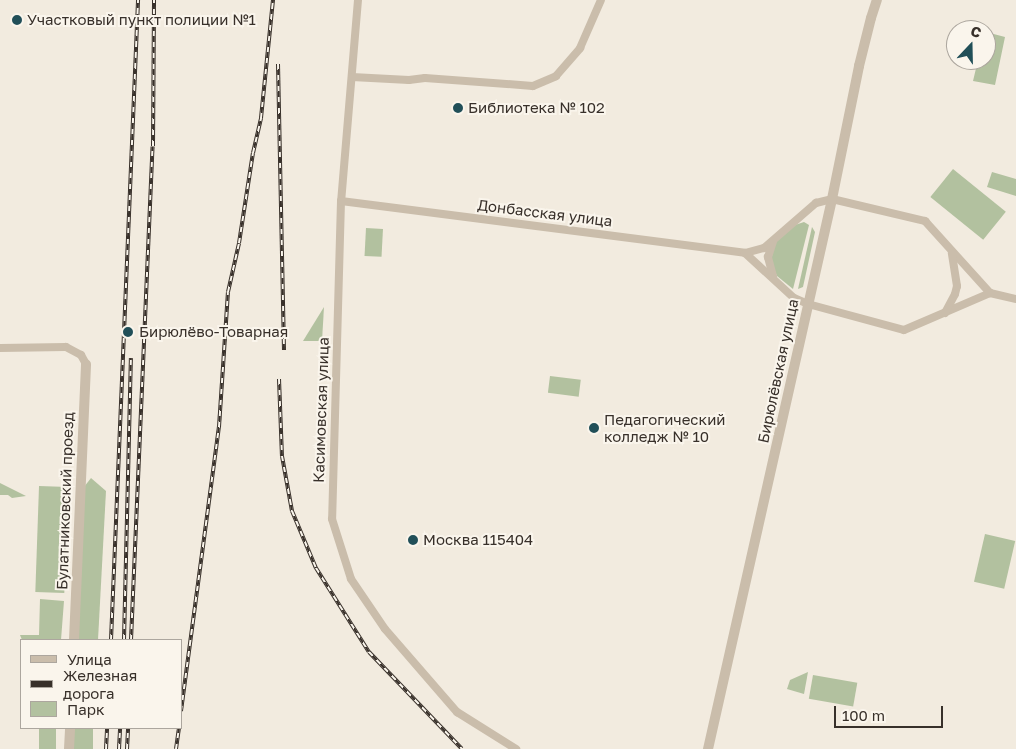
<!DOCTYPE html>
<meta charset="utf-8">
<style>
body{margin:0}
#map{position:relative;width:1016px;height:749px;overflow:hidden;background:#f2ebdf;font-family:"Golos Text",sans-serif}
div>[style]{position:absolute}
.green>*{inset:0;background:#b2c19f;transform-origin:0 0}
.minor>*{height:8px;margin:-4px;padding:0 4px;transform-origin:4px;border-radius:4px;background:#cabdab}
.tertiary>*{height:10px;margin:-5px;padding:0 5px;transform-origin:5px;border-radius:5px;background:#cabdab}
.rail>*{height:4px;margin-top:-2px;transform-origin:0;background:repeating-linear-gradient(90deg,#faf5ec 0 5.5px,#38302a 0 11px);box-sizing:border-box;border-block:1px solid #38302a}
.dots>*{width:14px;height:14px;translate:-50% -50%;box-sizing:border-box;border:2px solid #faf5ec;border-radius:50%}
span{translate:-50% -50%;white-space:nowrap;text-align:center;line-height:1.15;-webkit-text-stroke:4px #faf5ec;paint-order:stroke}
.poi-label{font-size:15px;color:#38302a}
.left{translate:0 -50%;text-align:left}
.street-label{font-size:15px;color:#38302a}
.legend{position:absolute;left:20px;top:639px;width:162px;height:90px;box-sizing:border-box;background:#faf5ec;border:1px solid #aca69e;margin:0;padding:6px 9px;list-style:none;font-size:15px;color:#38302a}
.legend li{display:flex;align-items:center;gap:10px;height:25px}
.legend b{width:25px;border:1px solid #aca69e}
.north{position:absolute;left:946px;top:20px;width:50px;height:50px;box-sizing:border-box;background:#faf5ec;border:1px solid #aca69e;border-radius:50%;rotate:21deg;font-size:14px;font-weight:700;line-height:20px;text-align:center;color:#38302a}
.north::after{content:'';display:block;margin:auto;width:18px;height:22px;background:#214f58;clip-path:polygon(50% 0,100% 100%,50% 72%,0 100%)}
.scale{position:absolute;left:834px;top:706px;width:109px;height:22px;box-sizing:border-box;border:2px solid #38302a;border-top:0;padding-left:6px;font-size:15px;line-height:18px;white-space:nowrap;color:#38302a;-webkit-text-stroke:4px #faf5ec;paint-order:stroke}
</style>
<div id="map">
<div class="green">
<i style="clip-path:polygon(986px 32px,1005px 37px,995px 85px,973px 81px,978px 60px,986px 60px)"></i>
<i style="left:953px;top:169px;width:68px;height:36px;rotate:39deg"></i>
<i style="clip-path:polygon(992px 172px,1016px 179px,1016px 196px,987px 187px)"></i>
<i style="clip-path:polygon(804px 222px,809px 225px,793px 289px,777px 276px,771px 263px,774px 243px,795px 225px)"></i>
<i style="clip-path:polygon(812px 227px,815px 232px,803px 287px,798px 289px)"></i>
<i style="left:366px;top:228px;width:17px;height:28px;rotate:3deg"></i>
<i style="clip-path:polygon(324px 307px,322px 341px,303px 341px)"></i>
<i style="left:550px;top:376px;width:31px;height:17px;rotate:7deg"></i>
<i style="clip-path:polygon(91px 478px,106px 491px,98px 640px,77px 640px,84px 487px)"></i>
<i style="clip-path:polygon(0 483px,26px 496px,12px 498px,8px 495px,0 495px)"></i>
<i style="left:68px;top:487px;width:106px;height:29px;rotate:92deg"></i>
<i style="left:985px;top:534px;width:31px;height:49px;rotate:13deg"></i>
<i style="clip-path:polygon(40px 599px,64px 601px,61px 640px,22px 640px,20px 635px,39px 635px)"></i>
<i style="clip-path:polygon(808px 672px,804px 694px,787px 689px,790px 680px)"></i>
<i style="left:813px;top:675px;width:45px;height:24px;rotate:10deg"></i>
<i style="left:39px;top:728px;width:17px;height:21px"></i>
<i style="left:73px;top:728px;width:20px;height:21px"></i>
</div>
<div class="minor">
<i style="left:358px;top:0;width:202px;rotate:94.8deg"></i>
<i style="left:341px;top:201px;width:318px;rotate:91.6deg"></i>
<i style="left:332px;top:519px;width:63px;rotate:72.4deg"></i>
<i style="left:351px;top:579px;width:60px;rotate:55.8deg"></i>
<i style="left:385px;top:629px;width:110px;rotate:49.1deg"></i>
<i style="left:457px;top:712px;width:70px;rotate:32.1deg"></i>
<i style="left:352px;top:77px;width:57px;rotate:3deg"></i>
<i style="left:409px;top:80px;width:16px;rotate:-7deg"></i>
<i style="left:425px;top:78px;width:108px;rotate:4.2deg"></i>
<i style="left:533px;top:86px;width:25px;rotate:-23deg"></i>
<i style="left:556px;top:76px;width:37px;rotate:-49deg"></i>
<i style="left:580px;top:48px;width:52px;rotate:-66.4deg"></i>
<i style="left:341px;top:201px;width:407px;rotate:7.3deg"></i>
<i style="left:745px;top:253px;width:20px;rotate:-15deg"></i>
<i style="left:764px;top:248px;width:69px;rotate:-40.9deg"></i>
<i style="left:816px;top:203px;width:16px;rotate:-14deg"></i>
<i style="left:832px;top:199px;width:96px;rotate:13.3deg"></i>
<i style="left:925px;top:221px;width:97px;rotate:47.9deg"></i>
<i style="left:990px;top:293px;width:27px;rotate:13deg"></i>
<i style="left:745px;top:253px;width:67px;rotate:42.6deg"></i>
<i style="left:794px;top:298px;width:15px;rotate:23deg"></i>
<i style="left:808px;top:304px;width:99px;rotate:15.2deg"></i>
<i style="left:904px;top:330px;width:94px;rotate:-23.3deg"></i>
<i style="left:773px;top:276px;width:20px;rotate:-105deg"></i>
<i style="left:768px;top:257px;width:16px;rotate:-72deg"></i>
<i style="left:945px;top:313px;width:21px;rotate:-62deg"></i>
<i style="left:955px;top:294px;width:8px;rotate:-76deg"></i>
<i style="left:957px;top:286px;width:33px;rotate:-99deg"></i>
<i style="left:0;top:348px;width:66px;rotate:-0.9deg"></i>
<i style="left:66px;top:347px;width:17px;rotate:28deg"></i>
<i style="left:81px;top:355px;width:10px;rotate:61deg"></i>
</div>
<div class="tertiary">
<i style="left:74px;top:640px;width:276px;rotate:-87.5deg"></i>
<i style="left:69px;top:749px;width:21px;rotate:-87deg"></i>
<i style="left:708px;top:749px;width:564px;rotate:-77.29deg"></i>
<i style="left:832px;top:199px;width:136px;rotate:-78.5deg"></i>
<i style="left:859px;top:66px;width:49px;rotate:-76deg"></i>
<i style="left:871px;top:18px;width:19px;rotate:-72deg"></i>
</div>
<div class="rail">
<i style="left:278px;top:64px;width:286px;rotate:88.8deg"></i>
<i style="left:279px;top:379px;width:77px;rotate:87.8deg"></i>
<i style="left:282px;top:456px;width:56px;rotate:79.7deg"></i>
<i style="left:292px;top:511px;width:62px;rotate:67.2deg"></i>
<i style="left:316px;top:568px;width:99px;rotate:57.8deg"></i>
<i style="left:369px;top:652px;width:134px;rotate:46.2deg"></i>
<i style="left:111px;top:640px;width:641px;rotate:-87.58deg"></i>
<i style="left:124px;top:640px;width:282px;rotate:-88.6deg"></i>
<i style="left:131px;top:640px;width:494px;rotate:-87.5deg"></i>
<i style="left:153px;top:146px;width:146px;rotate:-89.6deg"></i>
<i style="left:181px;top:711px;width:287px;rotate:-82.4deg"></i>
<i style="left:219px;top:427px;width:135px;rotate:-86.2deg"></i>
<i style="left:228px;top:292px;width:50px;rotate:-77.3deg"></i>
<i style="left:239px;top:243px;width:91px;rotate:-81.2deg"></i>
<i style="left:253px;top:153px;width:36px;rotate:-77deg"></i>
<i style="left:261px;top:118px;width:119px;rotate:-84.2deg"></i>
<i style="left:106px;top:749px;width:21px;rotate:-87deg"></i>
<i style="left:119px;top:749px;width:21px;rotate:-87deg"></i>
<i style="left:127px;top:749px;width:21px;rotate:-87deg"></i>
<i style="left:176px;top:749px;width:21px;rotate:-82deg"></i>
</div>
<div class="dots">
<i style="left:17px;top:20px;background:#214f58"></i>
<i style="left:458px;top:108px;background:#214f58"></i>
<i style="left:128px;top:332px;background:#214f58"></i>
<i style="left:594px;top:428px;background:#214f58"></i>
<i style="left:413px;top:540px;background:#214f58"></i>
</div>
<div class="poi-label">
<span class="left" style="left:27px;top:20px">Участковый пункт полиции №1</span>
<span class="left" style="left:468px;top:108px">Библиотека № 102</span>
<span class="left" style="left:139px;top:332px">Бирюлёво-Товарная</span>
<span class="left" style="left:604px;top:428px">Педагогический<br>колледж № 10</span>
<span class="left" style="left:423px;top:540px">Москва 115404</span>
</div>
<div class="street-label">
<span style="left:545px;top:213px;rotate:7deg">Донбасская улица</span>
<span style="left:778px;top:371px;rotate:-78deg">Бирюлёвская улица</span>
<span style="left:321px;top:410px;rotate:-88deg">Касимовская улица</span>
<span style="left:65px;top:501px;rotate:-88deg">Булатниковский проезд</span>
</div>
<ul class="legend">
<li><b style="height:6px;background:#cabdab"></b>Улица</li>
<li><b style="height:6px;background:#38302a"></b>Железная дорога</li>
<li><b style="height:14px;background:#b2c19f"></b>Парк</li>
</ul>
<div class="north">С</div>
<div class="scale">100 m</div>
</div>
